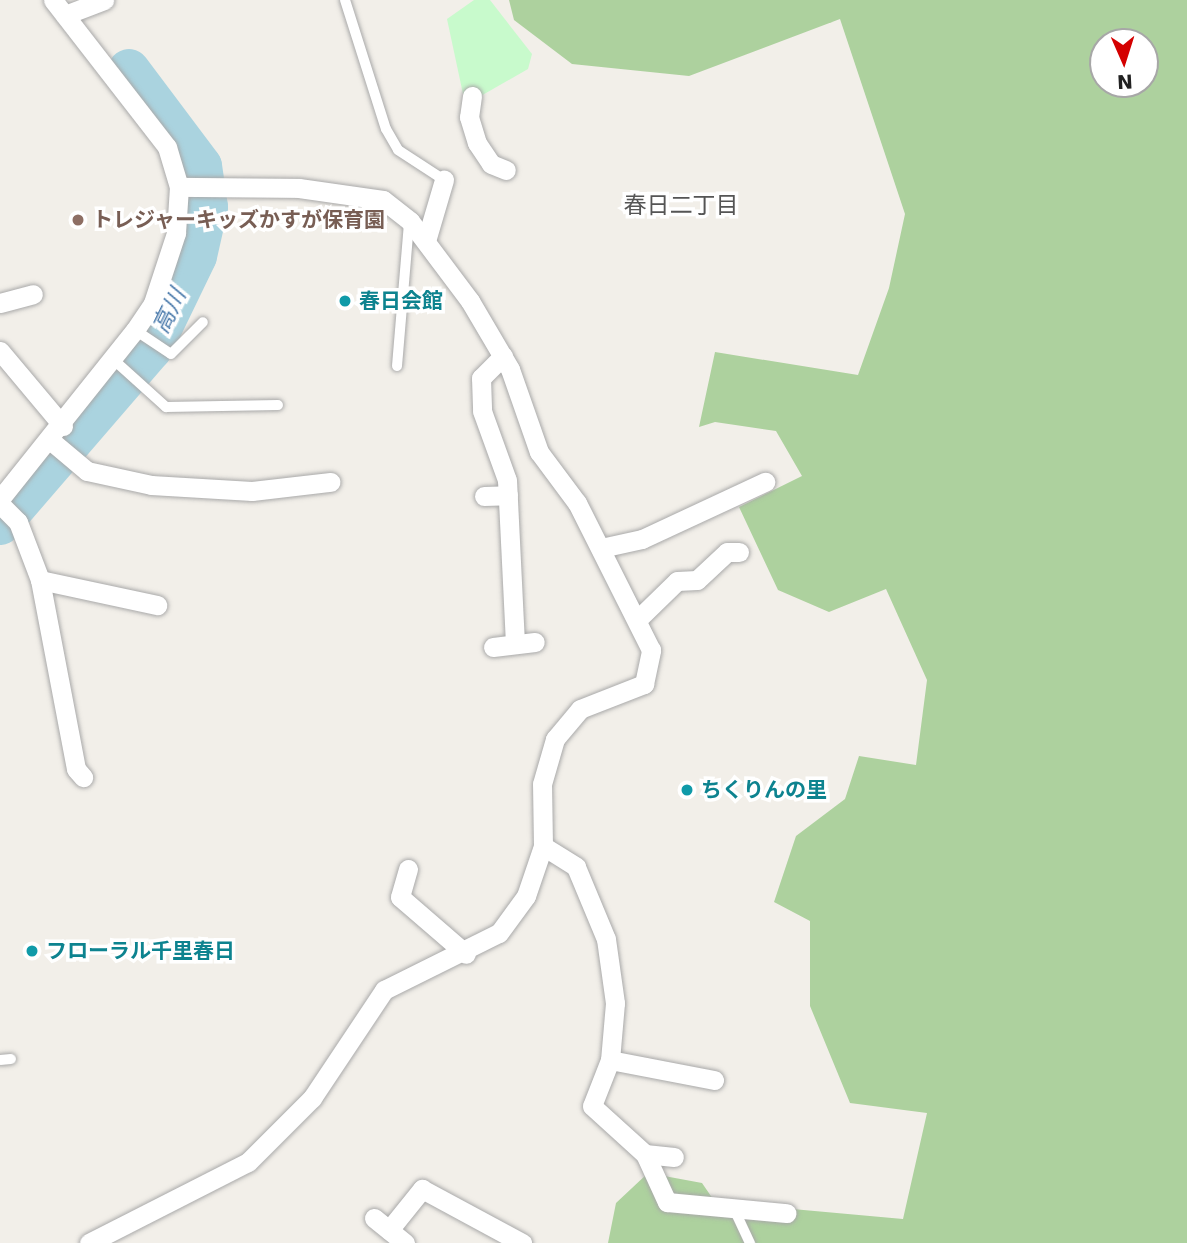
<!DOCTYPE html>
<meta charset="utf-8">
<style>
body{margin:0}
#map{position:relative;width:1187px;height:1243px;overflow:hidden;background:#f2efe9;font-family:"DejaVu Sans","Noto Sans JP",sans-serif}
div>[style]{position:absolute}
.forest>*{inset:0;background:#add19e}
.park>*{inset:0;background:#c8facc}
.river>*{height:42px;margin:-21px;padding:0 21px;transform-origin:21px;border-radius:21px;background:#aad3df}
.roads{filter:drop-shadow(0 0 2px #a9a9a9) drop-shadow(0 0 2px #a9a9a9)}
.lane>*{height:10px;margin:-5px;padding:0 5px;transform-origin:5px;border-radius:5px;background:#fff}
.street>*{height:19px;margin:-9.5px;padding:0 9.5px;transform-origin:9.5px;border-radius:9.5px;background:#fff}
.dots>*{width:19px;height:19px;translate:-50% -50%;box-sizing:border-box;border:4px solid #fff;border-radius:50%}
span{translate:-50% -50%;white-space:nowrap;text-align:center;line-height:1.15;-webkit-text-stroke:7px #fff;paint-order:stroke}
.education-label{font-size:21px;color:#785e54;font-weight:700}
.left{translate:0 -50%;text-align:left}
.culture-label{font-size:21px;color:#0d838f;font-weight:700}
.neighbourhood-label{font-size:23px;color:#555}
.water-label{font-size:23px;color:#4a7aab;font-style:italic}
.north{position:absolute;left:1089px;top:28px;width:70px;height:70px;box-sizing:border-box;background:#fff;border:2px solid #a7a7a7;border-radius:50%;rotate:177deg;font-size:19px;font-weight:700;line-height:28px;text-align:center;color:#222}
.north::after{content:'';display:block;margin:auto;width:24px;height:32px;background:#d40000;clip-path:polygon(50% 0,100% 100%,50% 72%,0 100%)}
</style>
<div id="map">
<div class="forest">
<i style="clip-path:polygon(evenodd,509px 0,1187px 0,1187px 1243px,608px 1243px,616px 1203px,648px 1173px,702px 1183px,715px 1202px,903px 1219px,927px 1113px,850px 1103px,810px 1006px,810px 921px,774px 902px,796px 836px,845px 799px,859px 756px,916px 765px,927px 680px,886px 589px,829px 612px,778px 590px,739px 507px,802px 476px,776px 431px,715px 422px,699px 427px,715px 352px,858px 375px,889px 288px,905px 214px,840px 19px,689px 76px,572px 64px,514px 20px,509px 0,1103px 42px,1145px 42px,1145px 84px,1103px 84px,1103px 42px)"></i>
</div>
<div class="park">
<i style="clip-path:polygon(474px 0,490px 0,532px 54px,528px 69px,479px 97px,463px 94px,447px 19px)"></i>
</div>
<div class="river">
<i style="left:0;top:524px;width:231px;rotate:-49.2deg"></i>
<i style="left:151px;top:349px;width:103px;rotate:-64.2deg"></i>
<i style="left:196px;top:256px;width:50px;rotate:-77.3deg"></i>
<i style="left:207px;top:207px;width:41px;rotate:-98.3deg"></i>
<i style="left:201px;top:166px;width:120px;rotate:-126.9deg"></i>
</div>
<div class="roads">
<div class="lane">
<i style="left:345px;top:0;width:135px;rotate:72.4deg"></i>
<i style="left:386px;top:129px;width:24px;rotate:60deg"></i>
<i style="left:398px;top:150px;width:55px;rotate:33.1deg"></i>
<i style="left:135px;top:330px;width:43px;rotate:33.7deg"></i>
<i style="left:171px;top:354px;width:45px;rotate:-45deg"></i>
<i style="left:115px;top:361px;width:69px;rotate:42deg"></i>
<i style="left:166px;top:407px;width:112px;rotate:-1deg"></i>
<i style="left:397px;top:366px;width:144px;rotate:-85.2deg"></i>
<i style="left:0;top:1060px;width:11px;rotate:-5deg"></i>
<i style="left:734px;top:1209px;width:38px;rotate:65deg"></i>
</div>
<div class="street">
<i style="left:65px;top:15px;width:42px;rotate:-21deg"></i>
<i style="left:472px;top:96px;width:21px;rotate:98deg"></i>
<i style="left:469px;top:117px;width:27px;rotate:73deg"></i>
<i style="left:477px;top:143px;width:25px;rotate:56deg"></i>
<i style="left:491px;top:164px;width:16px;rotate:22deg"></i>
<i style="left:426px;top:241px;width:64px;rotate:-73.6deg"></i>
<i style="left:0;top:303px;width:34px;rotate:-15deg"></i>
<i style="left:0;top:351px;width:98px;rotate:50deg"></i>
<i style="left:503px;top:356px;width:31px;rotate:135deg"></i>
<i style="left:481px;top:378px;width:33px;rotate:88deg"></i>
<i style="left:482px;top:411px;width:73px;rotate:70.1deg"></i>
<i style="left:507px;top:480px;width:163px;rotate:87.2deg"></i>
<i style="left:50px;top:440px;width:48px;rotate:40deg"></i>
<i style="left:87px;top:471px;width:66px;rotate:12.3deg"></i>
<i style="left:151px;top:485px;width:101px;rotate:3.4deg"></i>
<i style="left:252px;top:491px;width:79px;rotate:-6.6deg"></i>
<i style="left:484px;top:496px;width:24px;rotate:-2deg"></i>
<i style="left:0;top:499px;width:216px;rotate:-51.4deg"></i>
<i style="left:135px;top:330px;width:32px;rotate:-56deg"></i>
<i style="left:153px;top:303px;width:74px;rotate:-71.8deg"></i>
<i style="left:176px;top:233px;width:46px;rotate:-86.3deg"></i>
<i style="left:179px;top:187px;width:42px;rotate:-106.7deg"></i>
<i style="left:167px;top:147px;width:186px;rotate:-127.8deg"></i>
<i style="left:0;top:504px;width:25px;rotate:45deg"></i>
<i style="left:18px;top:522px;width:62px;rotate:69.2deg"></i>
<i style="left:40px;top:580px;width:192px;rotate:79.2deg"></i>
<i style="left:76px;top:769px;width:11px;rotate:49deg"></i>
<i style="left:601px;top:548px;width:42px;rotate:-12.4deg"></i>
<i style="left:642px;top:539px;width:136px;rotate:-24.9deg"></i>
<i style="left:40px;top:580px;width:120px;rotate:12.1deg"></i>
<i style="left:639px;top:618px;width:53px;rotate:-44.2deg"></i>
<i style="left:677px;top:581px;width:20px;rotate:-3deg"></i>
<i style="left:697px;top:580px;width:41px;rotate:-43deg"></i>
<i style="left:727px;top:552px;width:12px"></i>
<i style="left:493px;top:647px;width:42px;rotate:-6.8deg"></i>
<i style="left:543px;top:846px;width:39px;rotate:32deg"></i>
<i style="left:576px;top:867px;width:78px;rotate:67.4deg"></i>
<i style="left:606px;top:939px;width:65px;rotate:82deg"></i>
<i style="left:615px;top:1003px;width:57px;rotate:95deg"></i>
<i style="left:610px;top:1060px;width:49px;rotate:111.4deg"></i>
<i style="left:592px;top:1106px;width:72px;rotate:42.2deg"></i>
<i style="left:645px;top:1154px;width:53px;rotate:65.4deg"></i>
<i style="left:667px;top:1202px;width:120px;rotate:5.3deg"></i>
<i style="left:408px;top:869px;width:29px;rotate:106deg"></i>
<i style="left:400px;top:897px;width:87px;rotate:40.8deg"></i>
<i style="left:610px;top:1060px;width:106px;rotate:10.9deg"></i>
<i style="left:645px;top:1154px;width:29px;rotate:6deg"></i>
<i style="left:374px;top:1218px;width:40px;rotate:39deg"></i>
<i style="left:389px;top:1230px;width:53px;rotate:-51.2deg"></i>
<i style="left:422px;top:1189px;width:114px;rotate:28.4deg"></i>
<i style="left:89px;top:1243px;width:178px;rotate:-27deg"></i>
<i style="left:248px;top:1162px;width:91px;rotate:-45deg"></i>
<i style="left:312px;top:1098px;width:130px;rotate:-56.3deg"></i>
<i style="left:384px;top:990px;width:128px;rotate:-26.4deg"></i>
<i style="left:499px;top:933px;width:46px;rotate:-53.9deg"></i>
<i style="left:526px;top:896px;width:53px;rotate:-71.2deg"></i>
<i style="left:543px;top:846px;width:62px;rotate:-90.9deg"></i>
<i style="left:542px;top:784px;width:47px;rotate:-73.9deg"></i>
<i style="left:555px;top:739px;width:39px;rotate:-50deg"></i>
<i style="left:580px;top:709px;width:69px;rotate:-21.3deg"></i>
<i style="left:644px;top:684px;width:35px;rotate:-78deg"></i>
<i style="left:651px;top:650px;width:165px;rotate:-116.7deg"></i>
<i style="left:577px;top:503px;width:64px;rotate:-126.7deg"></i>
<i style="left:539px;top:452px;width:88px;rotate:-109.3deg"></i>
<i style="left:510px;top:369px;width:79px;rotate:-120.5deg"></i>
<i style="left:470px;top:301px;width:100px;rotate:-126.9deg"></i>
<i style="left:410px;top:221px;width:34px;rotate:-142deg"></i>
<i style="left:383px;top:200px;width:85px;rotate:-171.9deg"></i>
<i style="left:299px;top:188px;width:120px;rotate:-179.5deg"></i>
</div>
</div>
<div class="dots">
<i style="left:78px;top:220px;background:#8d6e63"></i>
<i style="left:345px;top:301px;background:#0f9aa8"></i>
<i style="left:687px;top:790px;background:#0f9aa8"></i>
<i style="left:32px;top:951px;background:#0f9aa8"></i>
</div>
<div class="education-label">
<span class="left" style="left:92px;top:220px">トレジャーキッズかすが保育園</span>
</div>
<div class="culture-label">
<span class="left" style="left:359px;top:301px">春日会館</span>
<span class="left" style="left:701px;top:790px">ちくりんの里</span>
<span class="left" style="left:46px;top:951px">フローラル千里春日</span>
</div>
<div class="neighbourhood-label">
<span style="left:681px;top:205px">春日二丁目</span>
</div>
<div class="water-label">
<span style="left:169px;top:311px;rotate:-64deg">高川</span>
</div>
<div class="north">N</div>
</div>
